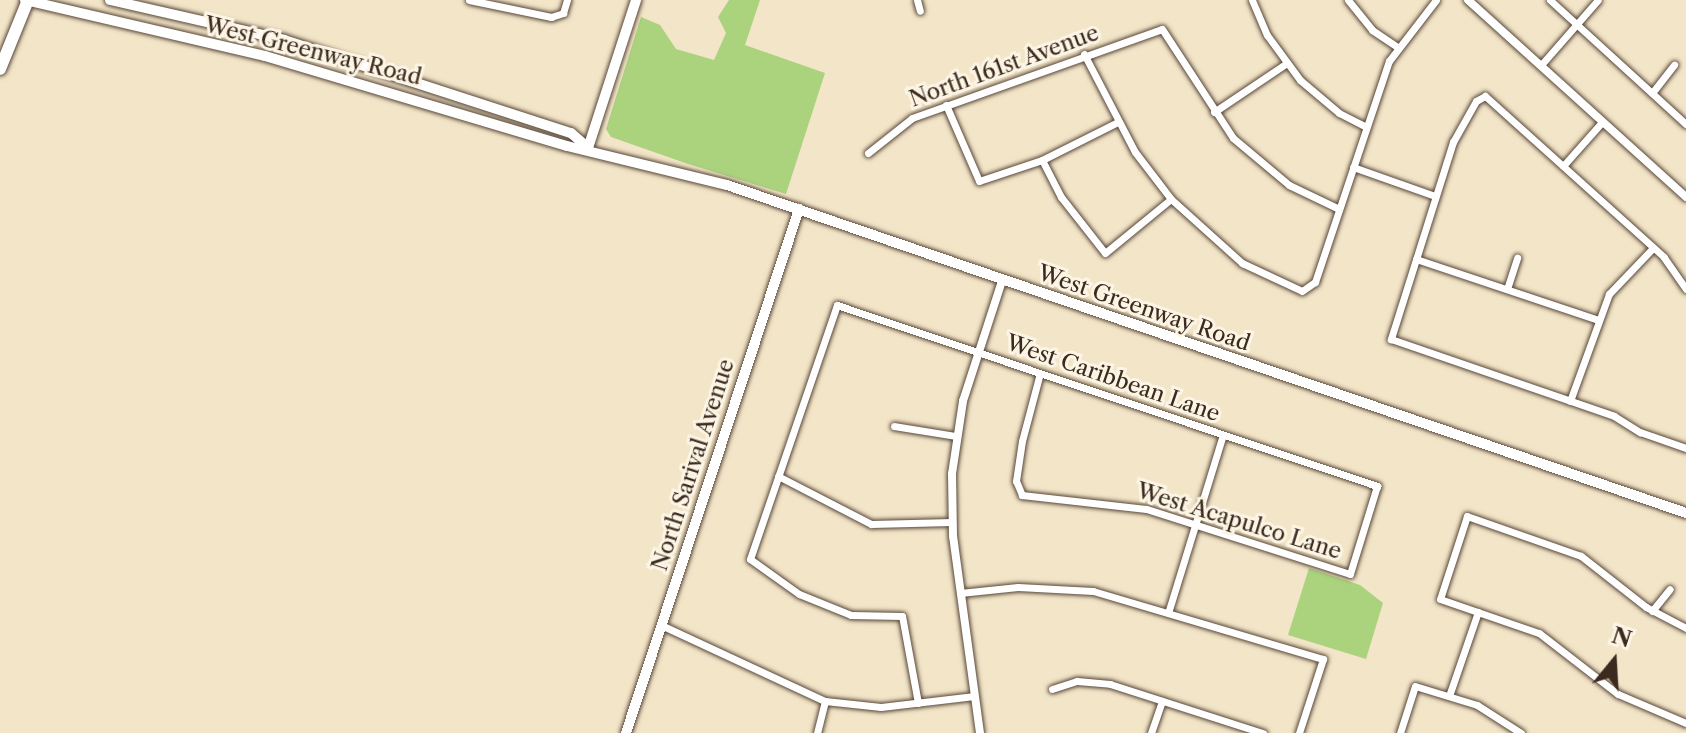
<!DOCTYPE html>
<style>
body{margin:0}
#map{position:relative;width:1686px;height:733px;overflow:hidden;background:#f3e5c8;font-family:"Libre Caslon Text",serif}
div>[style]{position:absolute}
.green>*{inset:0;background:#abd27d}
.roads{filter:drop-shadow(0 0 2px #574638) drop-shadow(0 0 2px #574638)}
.minor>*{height:7px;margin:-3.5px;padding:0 3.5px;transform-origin:3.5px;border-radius:3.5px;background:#fff}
.tertiary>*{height:8px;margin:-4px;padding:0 4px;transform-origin:4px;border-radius:4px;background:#fff}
.secondary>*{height:10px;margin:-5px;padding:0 5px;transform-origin:5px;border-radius:5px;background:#fff}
.motorway>*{height:12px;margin:-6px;padding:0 6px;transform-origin:6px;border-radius:6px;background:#fff}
span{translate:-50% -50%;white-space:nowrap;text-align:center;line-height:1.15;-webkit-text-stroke:6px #fcf5e5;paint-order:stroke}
.street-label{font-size:22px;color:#3b2a1e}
.north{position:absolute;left:1574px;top:621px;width:80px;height:80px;-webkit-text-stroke:6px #fcf5e5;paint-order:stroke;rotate:18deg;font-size:22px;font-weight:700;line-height:32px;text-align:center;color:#3b2a1e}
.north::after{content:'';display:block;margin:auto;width:28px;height:36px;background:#3b2a1e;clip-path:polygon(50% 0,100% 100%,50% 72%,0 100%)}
</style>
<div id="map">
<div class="green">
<i style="clip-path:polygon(729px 0,760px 0,745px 45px,825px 73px,786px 194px,688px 164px,611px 137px,606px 129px,641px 17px,660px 25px,676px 49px,714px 60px,726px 33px,718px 17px)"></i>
<i style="clip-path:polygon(1309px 568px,1360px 585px,1383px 603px,1366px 659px,1288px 635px)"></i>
</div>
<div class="roads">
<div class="minor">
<i style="left:469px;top:0;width:84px;rotate:11.7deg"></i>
<i style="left:551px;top:17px;width:13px;rotate:-18deg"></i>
<i style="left:563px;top:13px;width:14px;rotate:-73deg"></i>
<i style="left:917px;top:0;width:11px;rotate:75deg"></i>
<i style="left:1252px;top:0;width:38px;rotate:67deg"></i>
<i style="left:1267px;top:35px;width:56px;rotate:53.7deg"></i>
<i style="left:1300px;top:80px;width:51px;rotate:40.2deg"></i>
<i style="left:1339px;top:113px;width:30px;rotate:27deg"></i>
<i style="left:1348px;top:0;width:38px;rotate:51deg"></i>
<i style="left:1372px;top:30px;width:29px;rotate:34deg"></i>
<i style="left:1550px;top:0;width:184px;rotate:42.4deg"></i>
<i style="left:1084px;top:54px;width:110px;rotate:62.5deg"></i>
<i style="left:1135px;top:152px;width:59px;rotate:52.5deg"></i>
<i style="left:1171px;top:199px;width:96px;rotate:42deg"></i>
<i style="left:1242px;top:263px;width:66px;rotate:25deg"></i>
<i style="left:1302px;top:291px;width:16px;rotate:-35deg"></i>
<i style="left:1315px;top:282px;width:233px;rotate:-71.5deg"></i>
<i style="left:1389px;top:61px;width:77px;rotate:-52.4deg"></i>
<i style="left:1541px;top:65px;width:86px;rotate:-48.8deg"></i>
<i style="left:1652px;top:93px;width:36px;rotate:-52deg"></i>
<i style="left:946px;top:105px;width:83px;rotate:66.5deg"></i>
<i style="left:1214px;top:112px;width:88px;rotate:-33.9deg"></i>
<i style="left:868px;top:153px;width:56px;rotate:-38.5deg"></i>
<i style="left:912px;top:118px;width:265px;rotate:-19.6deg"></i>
<i style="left:1162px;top:29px;width:130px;rotate:56.9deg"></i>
<i style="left:1233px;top:138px;width:73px;rotate:40deg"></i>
<i style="left:1289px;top:185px;width:55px;rotate:25.6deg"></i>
<i style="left:1042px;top:160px;width:42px;rotate:62.8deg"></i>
<i style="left:1061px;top:197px;width:71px;rotate:51.8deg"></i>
<i style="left:1105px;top:253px;width:85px;rotate:-39.3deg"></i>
<i style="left:1563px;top:166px;width:59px;rotate:-48.4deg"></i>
<i style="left:1353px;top:167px;width:87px;rotate:19.5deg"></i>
<i style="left:979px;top:181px;width:66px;rotate:-18.4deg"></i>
<i style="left:1042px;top:160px;width:85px;rotate:-26.6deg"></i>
<i style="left:1416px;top:259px;width:192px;rotate:18.5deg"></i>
<i style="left:1507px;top:289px;width:33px;rotate:-72deg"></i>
<i style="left:1686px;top:289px;width:39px;rotate:-125deg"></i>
<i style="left:1664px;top:257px;width:241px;rotate:-138deg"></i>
<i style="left:1485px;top:96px;width:10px;rotate:151deg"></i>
<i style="left:1476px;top:101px;width:47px;rotate:119.3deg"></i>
<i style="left:1453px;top:142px;width:207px;rotate:107.5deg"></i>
<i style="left:1391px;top:339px;width:236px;rotate:19deg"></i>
<i style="left:1614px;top:416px;width:31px;rotate:32deg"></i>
<i style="left:1640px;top:432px;width:49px;rotate:19.2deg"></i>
<i style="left:1570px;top:401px;width:114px;rotate:-70deg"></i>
<i style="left:1609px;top:294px;width:64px;rotate:-46.3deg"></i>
<i style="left:894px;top:426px;width:63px;rotate:9.2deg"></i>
<i style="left:778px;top:476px;width:105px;rotate:27.3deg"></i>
<i style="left:871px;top:524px;width:81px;rotate:-1.4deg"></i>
<i style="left:960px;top:593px;width:58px;rotate:-5.9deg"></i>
<i style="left:1018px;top:587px;width:75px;rotate:3.1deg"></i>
<i style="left:1093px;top:591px;width:240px;rotate:16.5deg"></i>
<i style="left:1323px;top:659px;width:78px;rotate:108deg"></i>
<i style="left:1169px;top:610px;width:183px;rotate:-72.9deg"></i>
<i style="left:1652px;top:611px;width:28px;rotate:-51deg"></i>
<i style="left:661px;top:625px;width:181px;rotate:24.9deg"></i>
<i style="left:825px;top:701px;width:56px;rotate:6.1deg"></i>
<i style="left:881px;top:707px;width:94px;rotate:-6.7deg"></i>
<i style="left:1686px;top:628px;width:45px;rotate:-152.3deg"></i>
<i style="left:1646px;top:607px;width:83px;rotate:-141.9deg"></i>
<i style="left:1581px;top:556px;width:121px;rotate:-160.7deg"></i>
<i style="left:1467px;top:516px;width:87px;rotate:108deg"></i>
<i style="left:1440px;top:599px;width:105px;rotate:19deg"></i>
<i style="left:1539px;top:633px;width:100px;rotate:37.7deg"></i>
<i style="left:1618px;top:694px;width:74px;rotate:23.1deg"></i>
<i style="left:1052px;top:689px;width:26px;rotate:-18deg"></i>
<i style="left:1077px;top:681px;width:33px;rotate:5deg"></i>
<i style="left:1110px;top:684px;width:161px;rotate:17.8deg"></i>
<i style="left:1449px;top:696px;width:89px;rotate:-71deg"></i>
<i style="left:918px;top:703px;width:88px;rotate:-100.4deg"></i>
<i style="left:902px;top:616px;width:51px;rotate:-178.9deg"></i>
<i style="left:851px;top:615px;width:56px;rotate:-158deg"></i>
<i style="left:799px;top:594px;width:60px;rotate:-144.5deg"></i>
<i style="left:750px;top:559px;width:268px;rotate:-71.1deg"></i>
<i style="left:837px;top:305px;width:570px;rotate:18.53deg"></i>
<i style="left:1377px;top:486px;width:92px;rotate:107.1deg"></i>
<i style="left:1350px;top:574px;width:214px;rotate:-162.3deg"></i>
<i style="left:1146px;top:509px;width:125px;rotate:-173.6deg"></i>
<i style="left:1022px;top:495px;width:15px;rotate:-113deg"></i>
<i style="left:1016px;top:481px;width:40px;rotate:-81.5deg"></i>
<i style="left:1022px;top:441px;width:70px;rotate:-75.2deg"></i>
<i style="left:817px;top:733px;width:33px;rotate:-76deg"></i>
<i style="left:1151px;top:733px;width:34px;rotate:-71deg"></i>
<i style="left:1400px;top:733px;width:49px;rotate:-72.3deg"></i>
<i style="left:1415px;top:686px;width:65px;rotate:17deg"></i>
<i style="left:1477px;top:705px;width:52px;rotate:32.5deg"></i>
</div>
<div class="tertiary">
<i style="left:1468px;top:0;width:294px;rotate:42.1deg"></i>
<i style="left:980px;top:733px;width:199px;rotate:-97.8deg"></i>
<i style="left:953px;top:536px;width:62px;rotate:-90.9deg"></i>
<i style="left:952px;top:474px;width:74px;rotate:-81.4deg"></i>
<i style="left:963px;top:401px;width:126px;rotate:-72deg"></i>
</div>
<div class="secondary">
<i style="left:25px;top:0;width:246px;rotate:13.1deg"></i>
<i style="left:265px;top:56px;width:315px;rotate:16.6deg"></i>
<i style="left:567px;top:146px;width:165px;rotate:13.7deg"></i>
<i style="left:727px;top:185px;width:1014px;rotate:18.88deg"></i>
<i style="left:110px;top:0;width:179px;rotate:12.9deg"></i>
<i style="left:284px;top:40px;width:302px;rotate:18deg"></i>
<i style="left:571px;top:133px;width:23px;rotate:41deg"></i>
<i style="left:588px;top:148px;width:156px;rotate:-72deg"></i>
<i style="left:626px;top:733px;width:552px;rotate:-71.73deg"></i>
</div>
<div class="motorway">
<i style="left:0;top:69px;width:74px;rotate:-67.9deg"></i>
</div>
</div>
<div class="street-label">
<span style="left:313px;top:51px;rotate:14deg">West Greenway Road</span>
<span style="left:1004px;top:66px;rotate:-20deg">North 161st Avenue</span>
<span style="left:1144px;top:308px;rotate:19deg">West Greenway Road</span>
<span style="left:1113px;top:378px;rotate:19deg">West Caribbean Lane</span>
<span style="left:693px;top:465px;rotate:-72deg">North Sarival Avenue</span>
<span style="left:1239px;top:521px;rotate:17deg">West Acapulco Lane</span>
</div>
<div class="north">N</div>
</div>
